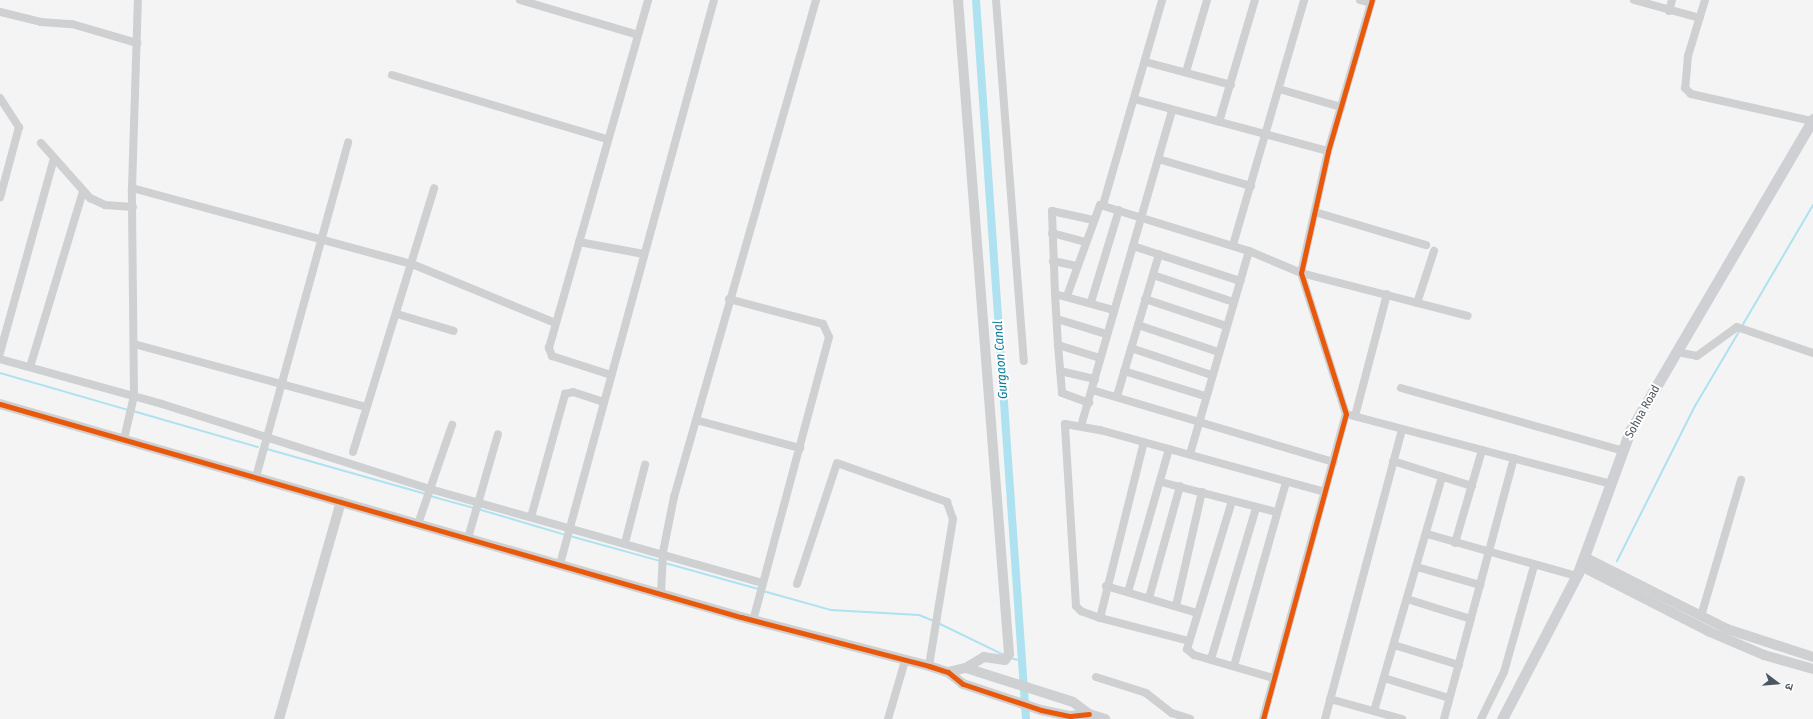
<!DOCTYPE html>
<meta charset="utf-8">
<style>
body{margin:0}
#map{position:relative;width:1813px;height:719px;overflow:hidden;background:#f4f4f4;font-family:"Fira Sans Condensed","Noto Sans Devanagari",sans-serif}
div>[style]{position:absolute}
.stream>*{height:2px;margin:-1px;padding:0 1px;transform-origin:1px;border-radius:1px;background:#aee2f0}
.canal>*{height:8px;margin:-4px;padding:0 4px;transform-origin:4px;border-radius:4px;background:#aee2f0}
.minor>*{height:8px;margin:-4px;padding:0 4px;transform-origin:4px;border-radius:4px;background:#ced0d2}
.tertiary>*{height:10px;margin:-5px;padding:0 5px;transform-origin:5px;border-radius:5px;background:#ced0d2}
.secondary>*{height:11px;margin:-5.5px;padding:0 5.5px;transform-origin:5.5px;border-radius:5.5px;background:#ced0d4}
.cycleway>*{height:5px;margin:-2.5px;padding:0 2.5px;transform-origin:2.5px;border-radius:2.5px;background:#e8590c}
span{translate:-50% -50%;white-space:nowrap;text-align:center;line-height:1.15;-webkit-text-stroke:4px #fff;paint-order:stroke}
.street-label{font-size:12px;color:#4a5661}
.water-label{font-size:13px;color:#0c7c9b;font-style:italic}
.north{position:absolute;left:1757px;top:663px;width:40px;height:40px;-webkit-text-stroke:3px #fff;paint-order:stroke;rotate:106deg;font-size:11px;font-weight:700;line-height:16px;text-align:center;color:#4a5661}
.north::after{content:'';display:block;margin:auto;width:14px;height:18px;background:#4a5661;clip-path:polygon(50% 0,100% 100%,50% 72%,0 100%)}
</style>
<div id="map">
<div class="stream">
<i style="left:1742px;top:326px;width:140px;rotate:-59.6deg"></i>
<i style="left:0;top:373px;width:133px;rotate:16.1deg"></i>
<i style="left:133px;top:411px;width:130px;rotate:16.1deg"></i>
<i style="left:267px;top:449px;width:165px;rotate:15.8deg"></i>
<i style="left:430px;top:496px;width:46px;rotate:15.3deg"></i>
<i style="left:478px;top:509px;width:92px;rotate:16.5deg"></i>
<i style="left:570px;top:536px;width:93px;rotate:15.5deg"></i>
<i style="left:1617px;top:561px;width:174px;rotate:-63.3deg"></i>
<i style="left:1695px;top:406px;width:88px;rotate:-59.4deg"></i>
<i style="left:665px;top:563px;width:97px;rotate:15.6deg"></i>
<i style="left:763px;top:591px;width:71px;rotate:15.6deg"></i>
<i style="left:831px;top:610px;width:88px;rotate:3.3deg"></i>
<i style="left:919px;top:615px;width:16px;rotate:22deg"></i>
<i style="left:938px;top:623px;width:73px;rotate:25.9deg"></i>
<i style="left:1010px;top:658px;width:12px;rotate:14deg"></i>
</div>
<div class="canal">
<i style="left:976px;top:0;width:721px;rotate:86.02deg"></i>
</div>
<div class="minor">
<i style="left:520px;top:0;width:123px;rotate:16.5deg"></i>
<i style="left:996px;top:0;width:362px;rotate:85.6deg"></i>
<i style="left:1360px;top:0;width:11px;rotate:15deg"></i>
<i style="left:1634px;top:0;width:68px;rotate:15.3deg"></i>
<i style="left:1705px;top:0;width:59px;rotate:106.9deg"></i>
<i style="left:1688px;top:56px;width:32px;rotate:95deg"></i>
<i style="left:1685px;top:88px;width:8px;rotate:45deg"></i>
<i style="left:1691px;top:94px;width:124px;rotate:12.6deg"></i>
<i style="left:1669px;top:11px;width:11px;rotate:-75deg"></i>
<i style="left:0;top:12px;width:42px;rotate:13.7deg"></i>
<i style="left:41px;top:22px;width:31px;rotate:4deg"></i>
<i style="left:72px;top:24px;width:68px;rotate:16.3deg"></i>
<i style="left:1146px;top:62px;width:88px;rotate:15.1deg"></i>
<i style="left:1186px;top:72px;width:75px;rotate:-73.7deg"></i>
<i style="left:392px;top:75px;width:224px;rotate:16.6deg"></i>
<i style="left:1279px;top:89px;width:65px;rotate:16.2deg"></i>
<i style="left:0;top:98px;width:35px;rotate:57deg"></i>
<i style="left:19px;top:127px;width:73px;rotate:105deg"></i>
<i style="left:1134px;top:99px;width:201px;rotate:15deg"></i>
<i style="left:1219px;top:122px;width:127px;rotate:-73.6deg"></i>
<i style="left:41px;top:143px;width:74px;rotate:48.3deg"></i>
<i style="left:90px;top:198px;width:17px;rotate:25deg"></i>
<i style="left:105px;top:205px;width:28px;rotate:4deg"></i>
<i style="left:1158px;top:159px;width:97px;rotate:16.2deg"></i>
<i style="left:132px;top:188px;width:290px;rotate:15.2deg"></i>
<i style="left:412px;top:264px;width:155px;rotate:22.4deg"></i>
<i style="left:1103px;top:205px;width:213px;rotate:-73.9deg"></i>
<i style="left:1315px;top:212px;width:116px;rotate:16.6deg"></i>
<i style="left:1052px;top:233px;width:35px;rotate:15deg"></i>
<i style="left:579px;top:242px;width:66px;rotate:10.5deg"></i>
<i style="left:1233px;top:245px;width:255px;rotate:-73.8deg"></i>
<i style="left:1133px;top:246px;width:113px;rotate:18.1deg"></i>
<i style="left:1053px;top:261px;width:25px;rotate:12deg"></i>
<i style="left:1153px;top:275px;width:84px;rotate:18.6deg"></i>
<i style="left:1055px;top:294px;width:83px;rotate:-92.1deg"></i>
<i style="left:1052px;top:211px;width:42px;rotate:12.4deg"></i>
<i style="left:1067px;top:296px;width:97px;rotate:-70.1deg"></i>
<i style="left:1100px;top:205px;width:156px;rotate:17.2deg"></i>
<i style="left:1249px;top:251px;width:56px;rotate:22.9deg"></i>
<i style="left:1301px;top:273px;width:172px;rotate:14.4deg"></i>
<i style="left:729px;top:299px;width:97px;rotate:14.9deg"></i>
<i style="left:823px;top:324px;width:14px;rotate:65deg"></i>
<i style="left:829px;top:337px;width:293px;rotate:105deg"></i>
<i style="left:1145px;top:299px;width:85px;rotate:18.4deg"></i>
<i style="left:1091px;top:302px;width:96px;rotate:-73.1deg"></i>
<i style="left:1417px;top:303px;width:55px;rotate:-71.9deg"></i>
<i style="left:397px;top:314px;width:59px;rotate:16.6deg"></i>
<i style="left:1057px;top:319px;width:51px;rotate:17deg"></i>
<i style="left:1138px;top:325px;width:84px;rotate:18.6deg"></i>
<i style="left:134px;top:344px;width:240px;rotate:15.2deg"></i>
<i style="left:1058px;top:345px;width:48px;rotate:85.2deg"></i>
<i style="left:1062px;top:393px;width:29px;rotate:20deg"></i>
<i style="left:1131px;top:348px;width:84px;rotate:18.6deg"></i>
<i style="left:1677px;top:352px;width:20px;rotate:11deg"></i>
<i style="left:1697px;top:356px;width:49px;rotate:-35.9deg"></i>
<i style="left:1737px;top:327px;width:80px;rotate:18.9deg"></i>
<i style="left:0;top:353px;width:202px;rotate:-74.5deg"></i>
<i style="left:1100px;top:358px;width:44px;rotate:-162.8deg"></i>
<i style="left:1058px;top:345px;width:51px;rotate:-93.4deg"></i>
<i style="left:1055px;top:294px;width:60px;rotate:15.4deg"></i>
<i style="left:0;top:359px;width:168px;rotate:15.5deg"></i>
<i style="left:162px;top:404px;width:281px;rotate:17.6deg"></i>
<i style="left:430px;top:489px;width:346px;rotate:15.8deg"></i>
<i style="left:30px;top:367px;width:184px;rotate:-73.2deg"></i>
<i style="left:1060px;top:371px;width:36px;rotate:13deg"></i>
<i style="left:1124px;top:371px;width:85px;rotate:17.2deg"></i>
<i style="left:611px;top:375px;width:62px;rotate:-162.1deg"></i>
<i style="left:552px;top:356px;width:9px;rotate:-111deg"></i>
<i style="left:549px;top:348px;width:362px;rotate:-74.1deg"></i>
<i style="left:1401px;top:388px;width:231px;rotate:15.8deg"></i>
<i style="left:1092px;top:390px;width:252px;rotate:16.6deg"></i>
<i style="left:1117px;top:396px;width:148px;rotate:-73.5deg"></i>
<i style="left:1346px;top:414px;width:274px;rotate:14.8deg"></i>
<i style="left:1355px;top:416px;width:126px;rotate:-75.3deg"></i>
<i style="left:696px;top:420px;width:108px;rotate:15.1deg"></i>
<i style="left:1081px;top:426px;width:329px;rotate:-73.9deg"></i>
<i style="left:124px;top:439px;width:44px;rotate:-76.9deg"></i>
<i style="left:134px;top:396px;width:208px;rotate:-90.6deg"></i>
<i style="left:132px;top:188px;width:188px;rotate:-88.2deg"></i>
<i style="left:353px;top:452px;width:276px;rotate:-72.9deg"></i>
<i style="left:1190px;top:454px;width:211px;rotate:-73.8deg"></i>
<i style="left:1393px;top:461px;width:83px;rotate:17.6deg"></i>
<i style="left:256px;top:477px;width:347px;rotate:-74.6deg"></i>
<i style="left:1161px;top:482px;width:119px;rotate:14.6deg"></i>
<i style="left:1232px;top:501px;width:155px;rotate:106.9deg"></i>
<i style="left:1187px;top:649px;width:9px;rotate:41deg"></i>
<i style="left:1194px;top:655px;width:82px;rotate:16.2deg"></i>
<i style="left:531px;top:517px;width:128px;rotate:-74.5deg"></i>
<i style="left:565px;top:394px;width:8px;rotate:-14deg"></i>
<i style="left:573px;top:392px;width:32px;rotate:18deg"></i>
<i style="left:418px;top:524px;width:105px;rotate:-71deg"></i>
<i style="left:1427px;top:534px;width:155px;rotate:15.7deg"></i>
<i style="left:468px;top:538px;width:108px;rotate:-73.9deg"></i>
<i style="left:625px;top:543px;width:81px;rotate:-75.6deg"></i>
<i style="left:1455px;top:543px;width:97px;rotate:-73.8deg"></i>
<i style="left:560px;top:564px;width:585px;rotate:-74.73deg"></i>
<i style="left:1417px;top:567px;width:66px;rotate:15.9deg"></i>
<i style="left:797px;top:584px;width:127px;rotate:-71.7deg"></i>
<i style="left:837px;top:463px;width:117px;rotate:19.5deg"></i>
<i style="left:947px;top:502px;width:18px;rotate:71deg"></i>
<i style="left:953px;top:519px;width:149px;rotate:99.3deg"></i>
<i style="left:1106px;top:586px;width:95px;rotate:16.5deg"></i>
<i style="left:1128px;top:592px;width:149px;rotate:-74deg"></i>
<i style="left:661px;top:594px;width:42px;rotate:-87.3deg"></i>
<i style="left:663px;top:552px;width:56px;rotate:-78.7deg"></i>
<i style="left:674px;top:497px;width:517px;rotate:-74.05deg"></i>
<i style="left:1149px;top:598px;width:116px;rotate:-74.5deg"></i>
<i style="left:1407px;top:599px;width:67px;rotate:17.4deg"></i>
<i style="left:1176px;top:606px;width:117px;rotate:-77.2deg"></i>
<i style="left:1701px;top:616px;width:142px;rotate:-73.6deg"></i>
<i style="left:1100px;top:618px;width:181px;rotate:-76deg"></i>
<i style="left:1189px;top:641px;width:92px;rotate:-165.5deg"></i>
<i style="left:1100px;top:618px;width:20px;rotate:-160deg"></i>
<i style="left:1081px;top:611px;width:7px;rotate:-135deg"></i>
<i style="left:1076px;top:606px;width:182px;rotate:-93.5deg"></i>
<i style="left:1065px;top:424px;width:36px;rotate:10deg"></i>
<i style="left:1100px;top:430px;width:233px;rotate:15.4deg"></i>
<i style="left:1394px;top:645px;width:68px;rotate:17.1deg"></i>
<i style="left:1211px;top:659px;width:158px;rotate:-73.4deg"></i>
<i style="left:1234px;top:666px;width:191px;rotate:-74.2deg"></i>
<i style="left:1096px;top:677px;width:52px;rotate:17.7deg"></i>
<i style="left:1146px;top:693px;width:33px;rotate:38deg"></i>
<i style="left:1172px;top:713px;width:19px;rotate:18deg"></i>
<i style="left:1384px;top:678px;width:68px;rotate:17.1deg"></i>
<i style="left:1330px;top:699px;width:75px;rotate:15.5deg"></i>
<i style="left:1374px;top:711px;width:244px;rotate:-73.8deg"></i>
<i style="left:888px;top:719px;width:60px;rotate:-73.7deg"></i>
<i style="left:1263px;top:719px;width:316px;rotate:-74.8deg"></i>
<i style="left:1346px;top:414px;width:148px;rotate:-107.7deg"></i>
<i style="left:1301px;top:273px;width:125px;rotate:-77.5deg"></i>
<i style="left:1328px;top:151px;width:157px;rotate:-73.8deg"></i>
<i style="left:1325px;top:719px;width:300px;rotate:-75.1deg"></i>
<i style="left:1444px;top:719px;width:270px;rotate:-75deg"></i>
<i style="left:1481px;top:719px;width:52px;rotate:-63.9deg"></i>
<i style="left:1504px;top:672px;width:110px;rotate:-74.2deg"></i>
</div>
<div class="tertiary">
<i style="left:958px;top:0;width:656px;rotate:85.54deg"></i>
<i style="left:1009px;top:654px;width:7px;rotate:124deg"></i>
<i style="left:1005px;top:660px;width:21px;rotate:-172deg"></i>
<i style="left:984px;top:657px;width:21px;rotate:149deg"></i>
<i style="left:0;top:404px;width:771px;rotate:16.04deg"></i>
<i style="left:741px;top:617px;width:194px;rotate:14.6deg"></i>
<i style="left:929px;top:666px;width:20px;rotate:18deg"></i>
<i style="left:948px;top:672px;width:19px;rotate:39deg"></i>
<i style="left:963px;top:684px;width:82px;rotate:18.4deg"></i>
<i style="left:1041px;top:710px;width:30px;rotate:12deg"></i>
<i style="left:1070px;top:716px;width:19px;rotate:-6deg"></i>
<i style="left:1584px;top:557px;width:160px;rotate:26.7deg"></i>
<i style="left:1727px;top:629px;width:90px;rotate:18deg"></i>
<i style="left:1581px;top:566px;width:145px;rotate:27.1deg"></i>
<i style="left:1710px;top:632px;width:59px;rotate:23.1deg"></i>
<i style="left:1764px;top:655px;width:51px;rotate:15.9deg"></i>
<i style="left:948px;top:672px;width:18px;rotate:-13deg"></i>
<i style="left:966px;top:668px;width:112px;rotate:17.6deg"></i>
<i style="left:1073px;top:702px;width:20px;rotate:37deg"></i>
<i style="left:1089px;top:714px;width:17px;rotate:17deg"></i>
<i style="left:279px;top:719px;width:226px;rotate:-74.1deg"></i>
</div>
<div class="secondary">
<i style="left:1502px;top:719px;width:165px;rotate:-62.5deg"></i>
<i style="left:1578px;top:573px;width:151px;rotate:-69.9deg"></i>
<i style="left:1630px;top:431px;width:362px;rotate:-59.6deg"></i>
</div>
<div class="cycleway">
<i style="left:0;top:404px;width:771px;rotate:16.04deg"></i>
<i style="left:741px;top:617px;width:194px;rotate:14.6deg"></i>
<i style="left:929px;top:666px;width:20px;rotate:18deg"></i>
<i style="left:948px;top:672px;width:19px;rotate:39deg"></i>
<i style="left:963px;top:684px;width:82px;rotate:18.4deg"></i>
<i style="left:1041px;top:710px;width:30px;rotate:12deg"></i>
<i style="left:1070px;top:716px;width:19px;rotate:-6deg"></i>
<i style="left:1263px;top:719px;width:316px;rotate:-74.8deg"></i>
<i style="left:1346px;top:414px;width:148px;rotate:-107.7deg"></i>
<i style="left:1301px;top:273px;width:125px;rotate:-77.5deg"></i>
<i style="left:1328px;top:151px;width:157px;rotate:-73.8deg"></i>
</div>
<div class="street-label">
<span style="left:1643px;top:412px;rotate:-61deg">Sohna Road</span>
</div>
<div class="water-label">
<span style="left:1001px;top:360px;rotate:-94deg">Gurgaon Canal</span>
</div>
<div class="north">उ</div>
</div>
